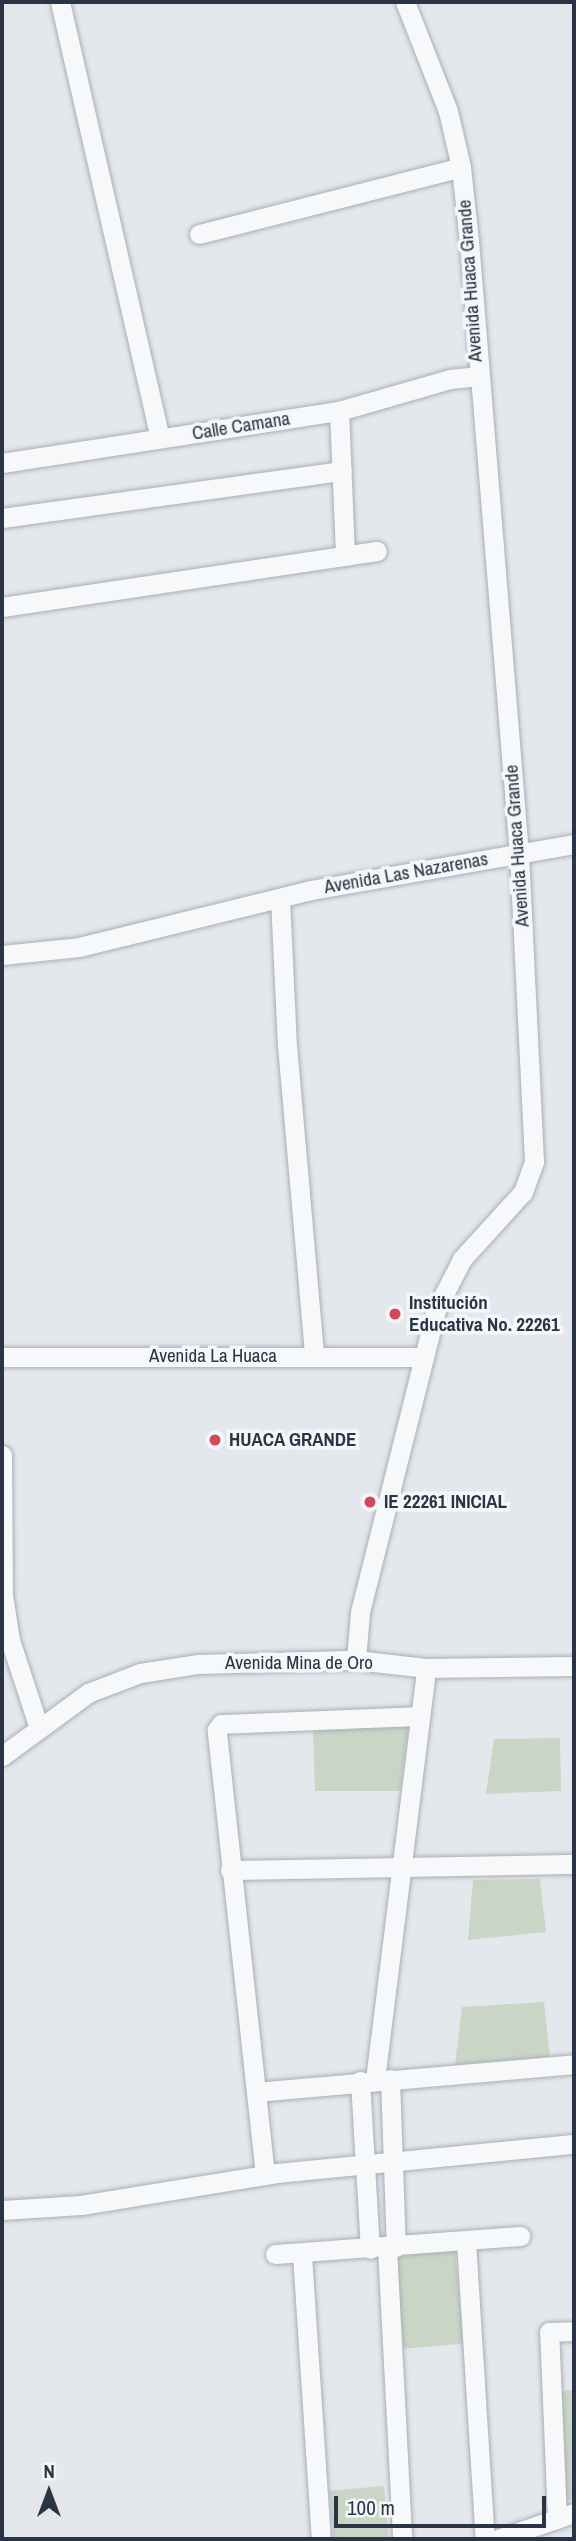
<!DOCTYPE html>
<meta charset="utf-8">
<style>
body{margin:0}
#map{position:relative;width:576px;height:2541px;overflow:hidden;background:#e4e7ec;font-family:"Archivo Narrow",sans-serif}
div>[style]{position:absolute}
.green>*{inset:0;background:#c9d6c5;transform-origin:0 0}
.roads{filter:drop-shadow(0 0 2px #a9aeb7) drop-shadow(0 0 2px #a9aeb7)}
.minor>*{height:19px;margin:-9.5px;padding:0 9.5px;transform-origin:9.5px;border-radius:9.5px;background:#f7f8fa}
.dots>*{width:19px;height:19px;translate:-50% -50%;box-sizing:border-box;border:4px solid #f4f6f9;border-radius:50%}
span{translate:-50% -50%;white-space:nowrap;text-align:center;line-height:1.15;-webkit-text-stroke:7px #f4f6f9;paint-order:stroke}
.street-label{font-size:19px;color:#2b3445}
.poi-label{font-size:19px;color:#2b3445;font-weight:700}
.left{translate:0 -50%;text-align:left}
.frame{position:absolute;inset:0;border:4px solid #2b3445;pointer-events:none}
.north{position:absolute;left:14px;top:2457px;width:70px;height:70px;-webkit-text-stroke:5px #f4f6f9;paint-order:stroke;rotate:0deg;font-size:19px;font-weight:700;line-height:28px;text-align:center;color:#2b3445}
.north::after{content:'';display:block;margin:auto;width:24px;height:32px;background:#2b3445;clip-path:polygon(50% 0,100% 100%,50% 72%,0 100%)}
.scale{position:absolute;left:334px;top:2496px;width:212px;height:32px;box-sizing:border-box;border:4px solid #2b3445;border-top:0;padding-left:9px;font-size:21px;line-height:24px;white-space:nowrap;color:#2b3445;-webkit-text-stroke:5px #f4f6f9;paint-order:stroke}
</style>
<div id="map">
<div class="green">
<i style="clip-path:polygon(409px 1725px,400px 1791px,315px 1791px,313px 1730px)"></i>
<i style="clip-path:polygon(560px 1738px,561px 1791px,486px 1794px,494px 1739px)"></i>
<i style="clip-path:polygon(540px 1879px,546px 1932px,468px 1940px,473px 1880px)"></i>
<i style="clip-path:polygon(544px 2002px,550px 2057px,455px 2065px,462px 2007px)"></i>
<i style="left:455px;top:2250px;width:94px;height:60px;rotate:85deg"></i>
<i style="clip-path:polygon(574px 2390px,574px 2498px,566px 2501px,561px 2391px)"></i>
<i style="left:384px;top:2486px;width:53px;height:55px;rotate:85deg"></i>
</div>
<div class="roads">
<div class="minor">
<i style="left:60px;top:2px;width:447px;rotate:77.1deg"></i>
<i style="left:199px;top:234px;width:270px;rotate:-14.3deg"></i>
<i style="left:339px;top:411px;width:145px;rotate:87.6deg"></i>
<i style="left:2px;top:463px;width:341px;rotate:-8.8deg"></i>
<i style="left:339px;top:411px;width:116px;rotate:-16.1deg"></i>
<i style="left:450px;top:379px;width:27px;rotate:-6deg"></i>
<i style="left:2px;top:518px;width:343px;rotate:-7.9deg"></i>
<i style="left:2px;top:607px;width:379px;rotate:-8.5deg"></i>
<i style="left:280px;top:898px;width:147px;rotate:87.3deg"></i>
<i style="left:287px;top:1045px;width:312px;rotate:85deg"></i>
<i style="left:2px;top:955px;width:77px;rotate:-5.9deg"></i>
<i style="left:79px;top:947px;width:239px;rotate:-13.8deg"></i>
<i style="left:311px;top:890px;width:267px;rotate:-9.9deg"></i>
<i style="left:2px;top:1357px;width:422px"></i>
<i style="left:2px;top:1455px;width:140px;rotate:89.6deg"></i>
<i style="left:3px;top:1595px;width:46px;rotate:81.2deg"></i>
<i style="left:10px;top:1640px;width:93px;rotate:71.8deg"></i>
<i style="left:356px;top:1660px;width:48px;rotate:-85.2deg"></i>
<i style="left:360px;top:1612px;width:311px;rotate:-75.9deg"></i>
<i style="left:436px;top:1310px;width:57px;rotate:-63deg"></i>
<i style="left:462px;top:1259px;width:91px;rotate:-47.7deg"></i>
<i style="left:523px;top:1192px;width:33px;rotate:-70deg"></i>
<i style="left:534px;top:1161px;width:307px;rotate:-92.8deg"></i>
<i style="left:519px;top:854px;width:615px;rotate:-94.66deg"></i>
<i style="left:469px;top:241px;width:74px;rotate:-96.2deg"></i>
<i style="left:461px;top:167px;width:57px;rotate:-103.1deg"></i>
<i style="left:448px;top:111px;width:117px;rotate:-111.5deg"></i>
<i style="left:2px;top:1756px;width:107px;rotate:-36.2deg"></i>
<i style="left:88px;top:1693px;width:56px;rotate:-21deg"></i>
<i style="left:140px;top:1673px;width:59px;rotate:-8.8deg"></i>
<i style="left:198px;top:1664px;width:158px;rotate:-1.5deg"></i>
<i style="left:356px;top:1660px;width:70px;rotate:6.5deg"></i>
<i style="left:426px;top:1668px;width:148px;rotate:-0.8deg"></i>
<i style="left:230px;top:1870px;width:344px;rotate:-1deg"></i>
<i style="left:390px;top:2079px;width:168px;rotate:88deg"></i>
<i style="left:375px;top:2080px;width:415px;rotate:-82.9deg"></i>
<i style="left:360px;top:2081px;width:168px;rotate:86.6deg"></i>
<i style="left:256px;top:2092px;width:319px;rotate:-5deg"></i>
<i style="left:265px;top:2175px;width:448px;rotate:-96.2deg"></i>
<i style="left:217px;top:1730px;width:7px;rotate:-56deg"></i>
<i style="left:221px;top:1724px;width:199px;rotate:-2.3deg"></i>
<i style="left:2px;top:2210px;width:79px;rotate:-3.6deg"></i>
<i style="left:81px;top:2205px;width:198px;rotate:-9.3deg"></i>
<i style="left:276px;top:2173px;width:299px;rotate:-5.6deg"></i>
<i style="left:466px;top:2241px;width:299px;rotate:86.4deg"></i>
<i style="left:387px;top:2248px;width:291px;rotate:87deg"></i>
<i style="left:275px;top:2254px;width:246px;rotate:-4.2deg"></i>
<i style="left:302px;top:2255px;width:285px;rotate:86.2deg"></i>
<i style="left:557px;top:2519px;width:187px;rotate:-92.4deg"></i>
<i style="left:549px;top:2332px;width:25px;rotate:-2deg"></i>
<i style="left:498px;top:2539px;width:80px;rotate:-18.9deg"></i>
</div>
</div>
<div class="dots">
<i style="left:395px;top:1314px;background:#d1495b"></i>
<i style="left:215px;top:1440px;background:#d1495b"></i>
<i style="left:370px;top:1502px;background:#d1495b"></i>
</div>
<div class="street-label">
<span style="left:470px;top:281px;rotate:-94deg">Avenida Huaca Grande</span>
<span style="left:241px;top:426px;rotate:-9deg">Calle Camana</span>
<span style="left:517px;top:846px;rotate:-94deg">Avenida Huaca Grande</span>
<span style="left:406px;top:873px;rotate:-10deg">Avenida Las Nazarenas</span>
<span style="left:213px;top:1356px">Avenida La Huaca</span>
<span style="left:299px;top:1663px">Avenida Mina de Oro</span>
</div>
<div class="poi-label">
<span class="left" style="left:409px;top:1314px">Institución<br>Educativa No. 22261</span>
<span class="left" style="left:229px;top:1440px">HUACA GRANDE</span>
<span class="left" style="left:384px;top:1502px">IE 22261 INICIAL</span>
</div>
<div class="frame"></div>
<div class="north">N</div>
<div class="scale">100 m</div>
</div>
